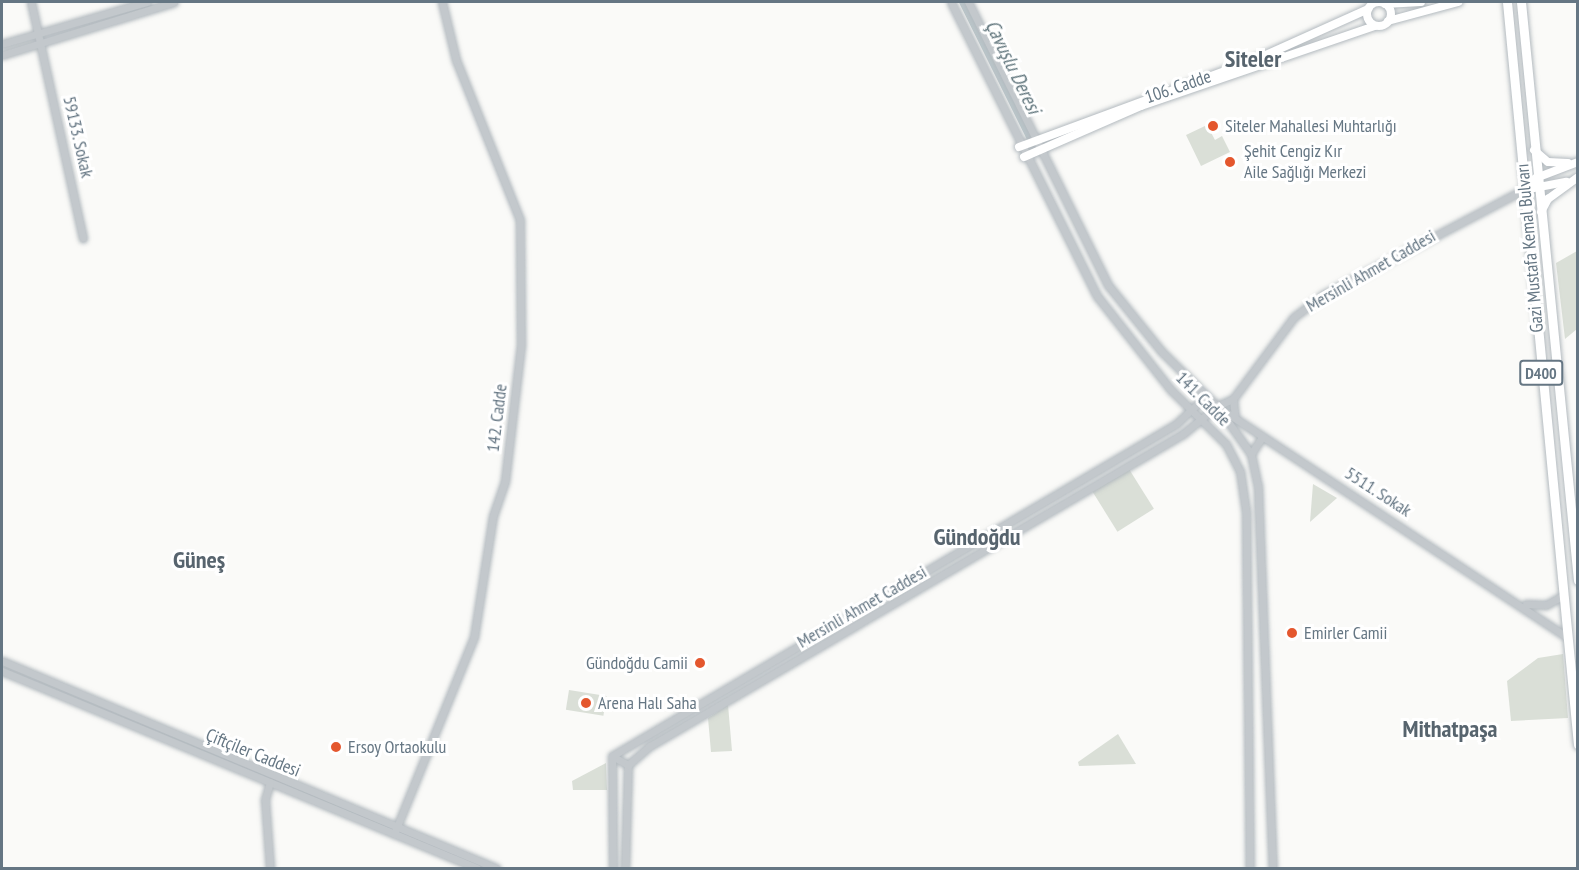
<!DOCTYPE html>
<meta charset="utf-8">
<style>
body{margin:0}
#map{position:relative;width:1579px;height:870px;overflow:hidden;background:#fafaf8;font-family:"PT Sans Narrow",sans-serif}
div>[style]{position:absolute}
.green>*{inset:0;background:#dadfd7;transform-origin:0 0}
.canal>*{height:6px;margin:-3px;padding:0 3px;transform-origin:3px;border-radius:3px;background:#bbc7cb}
.roads{filter:drop-shadow(0 0 2px #b3babf) drop-shadow(0 0 2px #b3babf)}
.tertiary>*{height:7px;margin:-3.5px;padding:0 3.5px;transform-origin:3.5px;border-radius:3.5px;background:#c3c8cc}
.secondary>*{height:8px;margin:-4px;padding:0 4px;transform-origin:4px;border-radius:4px;background:#fff}
.secondary>.ring{margin:-4px;padding:0;box-sizing:content-box;background:none;border:8px solid #fff;border-radius:50%}
.trunk>*{height:9px;margin:-4.5px;padding:0 4.5px;transform-origin:4.5px;border-radius:4.5px;background:#fff}
.dots>*{width:16px;height:16px;translate:-50% -50%;box-sizing:border-box;border:3px solid #fff;border-radius:50%}
span{translate:-50% -50%;white-space:nowrap;text-align:center;line-height:1.15;-webkit-text-stroke:6px #fff;paint-order:stroke}
.shield-label span{padding:2px 4px;background:#fff;border:2px solid;border-radius:4px;-webkit-text-stroke-width:0}
.shield-label{font-size:16px;color:#657683;font-weight:700}
.street-label{font-size:18px;color:#657683}
.poi-label{font-size:18px;color:#657683}
.left{translate:0 -50%;text-align:left}
.right{translate:-100% -50%;text-align:right}
.water-label{font-size:20px;color:#60757c;font-style:italic}
.district-label{font-size:24px;color:#57646e;font-weight:700}
.frame{position:absolute;inset:0;border:3px solid #657683;pointer-events:none}
</style>
<div id="map">
<div class="green">
<i style="clip-path:polygon(1207px 125px,1215px 140px,1222px 136px,1230px 152px,1201px 166px,1186px 135px)"></i>
<i style="clip-path:polygon(1577px 251px,1577px 329px,1565px 339px,1556px 263px)"></i>
<i style="left:1129px;top:469px;width:47px;height:43px;rotate:58deg"></i>
<i style="clip-path:polygon(1313px 484px,1337px 498px,1310px 522px)"></i>
<i style="clip-path:polygon(1563px 654px,1568px 718px,1511px 721px,1507px 681px,1538px 658px)"></i>
<i style="left:569px;top:690px;width:38px;height:20px;rotate:9deg"></i>
<i style="clip-path:polygon(728px 705px,732px 751px,711px 752px,708px 718px)"></i>
<i style="clip-path:polygon(1118px 734px,1136px 764px,1079px 766px,1078px 762px)"></i>
<i style="clip-path:polygon(606px 763px,607px 790px,573px 790px,572px 781px)"></i>
</div>
<div class="canal">
<i style="left:962px;top:2px;width:162px;rotate:63.6deg"></i>
</div>
<div class="roads">
<div class="tertiary">
<i style="left:31px;top:2px;width:242px;rotate:77.6deg"></i>
<i style="left:951px;top:2px;width:328px;rotate:63.6deg"></i>
<i style="left:1097px;top:296px;width:120px;rotate:51.8deg"></i>
<i style="left:1171px;top:390px;width:77px;rotate:44.5deg"></i>
<i style="left:1226px;top:444px;width:30px;rotate:63deg"></i>
<i style="left:1240px;top:471px;width:41px;rotate:81.7deg"></i>
<i style="left:1246px;top:512px;width:356px;rotate:89.4deg"></i>
<i style="left:2px;top:44px;width:151px;rotate:-16.2deg"></i>
<i style="left:2px;top:55px;width:180px;rotate:-17.1deg"></i>
<i style="left:1233px;top:399px;width:18px;rotate:84deg"></i>
<i style="left:1217px;top:406px;width:59px;rotate:54.7deg"></i>
<i style="left:1251px;top:454px;width:33px;rotate:78deg"></i>
<i style="left:1258px;top:486px;width:382px;rotate:87.8deg"></i>
<i style="left:1217px;top:406px;width:17px;rotate:-24deg"></i>
<i style="left:1233px;top:399px;width:102px;rotate:-53.4deg"></i>
<i style="left:1294px;top:317px;width:36px;rotate:-37deg"></i>
<i style="left:1323px;top:295px;width:228px;rotate:-27.7deg"></i>
<i style="left:1224px;top:411px;width:411px;rotate:33.4deg"></i>
<i style="left:1251px;top:454px;width:20px;rotate:-57deg"></i>
<i style="left:1526px;top:604px;width:20px;rotate:3deg"></i>
<i style="left:1546px;top:605px;width:21px;rotate:-29deg"></i>
<i style="left:2px;top:661px;width:536px;rotate:22.74deg"></i>
<i style="left:2px;top:671px;width:514px;rotate:22.53deg"></i>
<i style="left:612px;top:756px;width:18px;rotate:29deg"></i>
<i style="left:270px;top:782px;width:19px;rotate:106deg"></i>
<i style="left:265px;top:800px;width:68px;rotate:85.8deg"></i>
<i style="left:394px;top:834px;width:213px;rotate:-67.9deg"></i>
<i style="left:474px;top:637px;width:122px;rotate:-81.1deg"></i>
<i style="left:493px;top:516px;width:37px;rotate:-71deg"></i>
<i style="left:505px;top:481px;width:137px;rotate:-83.3deg"></i>
<i style="left:521px;top:345px;width:125px;rotate:-90.5deg"></i>
<i style="left:520px;top:220px;width:172px;rotate:-111.8deg"></i>
<i style="left:456px;top:60px;width:60px;rotate:-103.6deg"></i>
<i style="left:613px;top:868px;width:112px;rotate:-90.5deg"></i>
<i style="left:612px;top:756px;width:654px;rotate:-30.48deg"></i>
<i style="left:1176px;top:424px;width:41px;rotate:-43deg"></i>
<i style="left:625px;top:868px;width:103px;rotate:-88.3deg"></i>
<i style="left:628px;top:765px;width:29px;rotate:-41deg"></i>
<i style="left:650px;top:746px;width:618px;rotate:-30.34deg"></i>
<i style="left:1183px;top:434px;width:44px;rotate:-39.5deg"></i>
<i style="left:1217px;top:406px;width:77px;rotate:-135.5deg"></i>
<i style="left:1162px;top:352px;width:86px;rotate:-128.9deg"></i>
<i style="left:1108px;top:285px;width:316px;rotate:-116.3deg"></i>
</div>
<div class="secondary">
<i class="ring" style="left:1367px;top:2px;width:16px;height:16px"></i>
<i style="left:1385px;top:4px;width:36px;rotate:-3deg"></i>
<i style="left:1388px;top:21px;width:73px;rotate:-15.2deg"></i>
<i style="left:1019px;top:147px;width:254px;rotate:-20.3deg"></i>
<i style="left:1257px;top:59px;width:122px;rotate:-24.2deg"></i>
<i style="left:1534px;top:150px;width:18px;rotate:41deg"></i>
<i style="left:1548px;top:162px;width:20px;rotate:3deg"></i>
<i style="left:1024px;top:157px;width:128px;rotate:-23.6deg"></i>
<i style="left:1141px;top:106px;width:247px;rotate:-18.9deg"></i>
<i style="left:1534px;top:188px;width:33px;rotate:-11deg"></i>
<i style="left:1525px;top:189px;width:16px;rotate:-45deg"></i>
<i style="left:1536px;top:178px;width:45px;rotate:-20.9deg"></i>
<i style="left:1541px;top:212px;width:15px;rotate:-62deg"></i>
<i style="left:1548px;top:199px;width:36px;rotate:-36deg"></i>
</div>
<div class="trunk">
<i style="left:1507px;top:2px;width:746px;rotate:84.54deg"></i>
<i style="left:1521px;top:2px;width:581px;rotate:84.37deg"></i>
</div>
</div>
<div class="dots">
<i style="left:1213px;top:126px;background:#e4572e"></i>
<i style="left:1230px;top:162px;background:#e4572e"></i>
<i style="left:1292px;top:633px;background:#e4572e"></i>
<i style="left:700px;top:663px;background:#e4572e"></i>
<i style="left:586px;top:703px;background:#e4572e"></i>
<i style="left:336px;top:747px;background:#e4572e"></i>
</div>
<div class="shield-label">
<span style="left:1541px;top:373px">D400</span>
</div>
<div class="street-label">
<span style="left:1178px;top:87px;rotate:-19deg">106. Cadde</span>
<span style="left:78px;top:137px;rotate:77deg">59133. Sokak</span>
<span style="left:1530px;top:248px;rotate:-95deg">Gazi Mustafa Kemal Bulvarı</span>
<span style="left:1371px;top:271px;rotate:-30deg">Mersinli Ahmet Caddesi</span>
<span style="left:1203px;top:399px;rotate:45deg">141. Cadde</span>
<span style="left:497px;top:418px;rotate:-83deg">142. Cadde</span>
<span style="left:1378px;top:492px;rotate:33deg">5511. Sokak</span>
<span style="left:862px;top:607px;rotate:-30deg">Mersinli Ahmet Caddesi</span>
<span style="left:253px;top:753px;rotate:22deg">Çiftçiler Caddesi</span>
</div>
<div class="poi-label">
<span class="left" style="left:1225px;top:126px">Siteler Mahallesi Muhtarlığı</span>
<span class="left" style="left:1244px;top:162px">Şehit Cengiz Kır<br>Aile Sağlığı Merkezi</span>
<span class="left" style="left:1304px;top:633px">Emirler Camii</span>
<span class="right" style="left:688px;top:663px">Gündoğdu Camii</span>
<span class="left" style="left:598px;top:703px">Arena Halı Saha</span>
<span class="left" style="left:348px;top:747px">Ersoy Ortaokulu</span>
</div>
<div class="water-label">
<span style="left:1013px;top:67px;rotate:64deg">Çavuşlu Deresi</span>
</div>
<div class="district-label">
<span style="left:1253px;top:59px">Siteler</span>
<span style="left:977px;top:537px">Gündoğdu</span>
<span style="left:199px;top:560px">Güneş</span>
<span style="left:1450px;top:729px">Mithatpaşa</span>
</div>
<div class="frame"></div>
</div>
